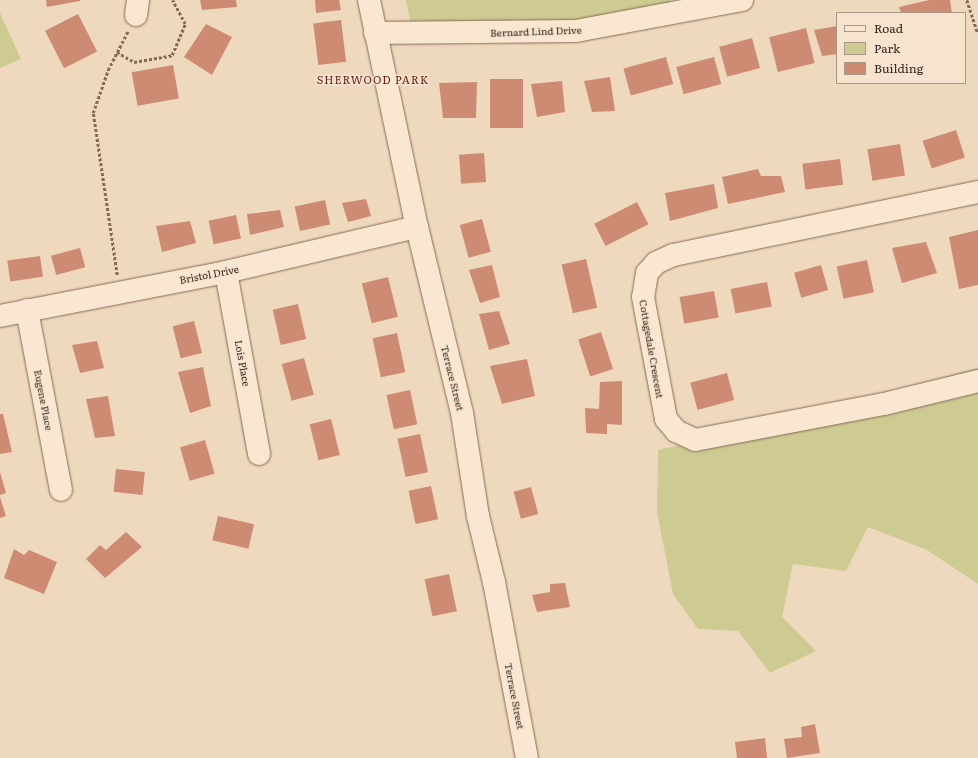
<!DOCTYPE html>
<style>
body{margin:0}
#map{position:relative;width:978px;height:758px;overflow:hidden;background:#efd9be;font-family:Literata,serif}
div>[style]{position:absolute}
.green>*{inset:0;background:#cdcb92}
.building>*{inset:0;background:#ce8b73;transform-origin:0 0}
.path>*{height:2.5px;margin-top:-1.25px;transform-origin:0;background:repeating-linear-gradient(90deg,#886956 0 3px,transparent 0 5px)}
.roads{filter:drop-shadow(0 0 1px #886956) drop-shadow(0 0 1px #886956)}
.minor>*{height:22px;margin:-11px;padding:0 11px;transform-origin:11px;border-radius:11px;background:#fae7d2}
span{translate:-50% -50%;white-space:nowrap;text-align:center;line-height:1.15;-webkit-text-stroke:3px #f6e4ce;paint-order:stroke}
.street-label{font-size:10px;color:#37251c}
.neighbourhood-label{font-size:11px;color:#641e1a;letter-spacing:1px}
.legend{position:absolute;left:836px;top:12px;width:130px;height:72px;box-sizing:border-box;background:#f6e4ce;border:1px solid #aa9887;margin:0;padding:5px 7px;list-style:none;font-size:12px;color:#37251c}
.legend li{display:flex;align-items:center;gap:8px;height:20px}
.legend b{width:20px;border:1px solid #aa9887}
</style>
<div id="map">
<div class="green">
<i style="clip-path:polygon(406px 0,670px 0,672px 8px,654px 17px,413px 34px)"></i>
<i style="clip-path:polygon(0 13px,21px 59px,0 68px)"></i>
<i style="clip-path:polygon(978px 368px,978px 584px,927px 550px,868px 527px,846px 571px,793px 564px,782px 617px,816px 651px,770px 673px,738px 631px,698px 629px,673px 594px,657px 512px,658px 450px,744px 431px)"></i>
</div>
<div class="building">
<i style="clip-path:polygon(46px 0,80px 0,80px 1px,47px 7px)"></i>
<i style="clip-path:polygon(200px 0,236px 0,237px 7px,202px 10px)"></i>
<i style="clip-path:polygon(315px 0,339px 0,341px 10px,316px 13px)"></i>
<i style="clip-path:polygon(929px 0,950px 0,952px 13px,901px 13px,899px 7px)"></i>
<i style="left:78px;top:14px;width:42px;height:37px;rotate:63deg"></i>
<i style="left:341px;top:20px;width:42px;height:28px;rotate:83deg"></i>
<i style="clip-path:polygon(206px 24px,232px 37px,212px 75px,184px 57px)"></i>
<i style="clip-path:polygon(837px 26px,837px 54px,822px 56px,814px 30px)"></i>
<i style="left:806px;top:28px;width:36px;height:38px;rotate:76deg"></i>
<i style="left:752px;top:38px;width:31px;height:34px;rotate:75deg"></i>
<i style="left:666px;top:57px;width:28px;height:44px;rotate:75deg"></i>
<i style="left:714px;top:57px;width:28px;height:39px;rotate:75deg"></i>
<i style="left:173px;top:65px;width:34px;height:42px;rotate:80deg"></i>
<i style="clip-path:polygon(610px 77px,615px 111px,592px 112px,584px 81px)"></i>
<i style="left:490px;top:79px;width:33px;height:49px"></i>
<i style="clip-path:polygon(562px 81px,565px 112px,537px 117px,531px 84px)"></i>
<i style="clip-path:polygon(477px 82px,476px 118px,443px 118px,439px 83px)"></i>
<i style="left:956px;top:130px;width:29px;height:35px;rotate:72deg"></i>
<i style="left:900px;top:144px;width:32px;height:33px;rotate:81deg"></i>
<i style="left:484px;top:153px;width:29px;height:25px;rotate:86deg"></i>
<i style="left:840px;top:159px;width:26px;height:38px;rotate:83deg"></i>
<i style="clip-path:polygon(758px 169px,761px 176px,781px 176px,785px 192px,728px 204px,722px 177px)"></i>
<i style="clip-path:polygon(714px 184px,718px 208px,670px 221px,665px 193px)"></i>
<i style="clip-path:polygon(366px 199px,371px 216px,348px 222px,342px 203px)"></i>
<i style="left:325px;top:200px;width:25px;height:31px;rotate:78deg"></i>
<i style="left:637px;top:202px;width:25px;height:48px;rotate:63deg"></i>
<i style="clip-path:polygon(280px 210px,284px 227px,250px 235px,247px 214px)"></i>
<i style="left:236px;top:215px;width:24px;height:28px;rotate:78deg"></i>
<i style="left:482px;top:219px;width:34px;height:23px;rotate:75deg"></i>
<i style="clip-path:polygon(190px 221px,196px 243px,162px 252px,156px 226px)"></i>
<i style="clip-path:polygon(978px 230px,978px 285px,959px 289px,949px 237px)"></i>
<i style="clip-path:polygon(926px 242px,937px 273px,902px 283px,892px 248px)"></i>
<i style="left:80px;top:248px;width:20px;height:30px;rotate:75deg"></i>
<i style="left:40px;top:256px;width:21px;height:33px;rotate:82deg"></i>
<i style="left:586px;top:259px;width:50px;height:25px;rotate:77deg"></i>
<i style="left:867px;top:260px;width:33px;height:31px;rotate:78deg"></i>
<i style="clip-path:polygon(492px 265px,500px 297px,480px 303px,469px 270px)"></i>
<i style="left:821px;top:265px;width:26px;height:28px;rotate:74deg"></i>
<i style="left:388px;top:277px;width:41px;height:27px;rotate:76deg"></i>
<i style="left:767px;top:282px;width:25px;height:37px;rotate:79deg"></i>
<i style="left:714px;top:291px;width:27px;height:35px;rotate:80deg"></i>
<i style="left:298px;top:304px;width:36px;height:26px;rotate:77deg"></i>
<i style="clip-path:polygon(499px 311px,510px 344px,489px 350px,479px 314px)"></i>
<i style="left:194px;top:321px;width:33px;height:22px;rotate:76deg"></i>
<i style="left:601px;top:332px;width:39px;height:24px;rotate:72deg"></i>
<i style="left:397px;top:333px;width:40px;height:25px;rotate:78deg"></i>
<i style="clip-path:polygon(97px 341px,104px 368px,80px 373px,72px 345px)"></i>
<i style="left:304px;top:358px;width:38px;height:23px;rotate:75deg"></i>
<i style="clip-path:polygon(527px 359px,535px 396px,502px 404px,490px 366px)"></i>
<i style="clip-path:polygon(203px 367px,211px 406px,190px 413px,178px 372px)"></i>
<i style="left:727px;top:373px;width:28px;height:38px;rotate:75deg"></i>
<i style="clip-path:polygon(622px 381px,622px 425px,607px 424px,607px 434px,586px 433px,585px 408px,599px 409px,600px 382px)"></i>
<i style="left:410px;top:390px;width:35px;height:24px;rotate:78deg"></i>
<i style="clip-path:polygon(108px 396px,115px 436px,95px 438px,86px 399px)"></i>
<i style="clip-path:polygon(0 414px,3px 414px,12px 452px,0 454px)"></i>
<i style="left:331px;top:419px;width:37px;height:22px;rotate:76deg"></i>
<i style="left:420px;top:434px;width:39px;height:23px;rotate:78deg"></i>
<i style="left:205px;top:440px;width:35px;height:26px;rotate:74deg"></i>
<i style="left:116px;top:469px;width:29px;height:23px;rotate:6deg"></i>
<i style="clip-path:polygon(0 472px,6px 493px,0 495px)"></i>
<i style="left:431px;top:486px;width:34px;height:23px;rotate:78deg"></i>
<i style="left:531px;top:487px;width:28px;height:18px;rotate:75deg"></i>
<i style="clip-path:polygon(0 497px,6px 516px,0 518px)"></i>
<i style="left:218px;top:516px;width:37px;height:25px;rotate:13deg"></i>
<i style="clip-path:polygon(126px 532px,142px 547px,105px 578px,86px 559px,100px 545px,106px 550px)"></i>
<i style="clip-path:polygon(14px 549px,24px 555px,29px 550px,57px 562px,44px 594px,4px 578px)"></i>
<i style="left:449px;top:574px;width:38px;height:25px;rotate:78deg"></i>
<i style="clip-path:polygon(565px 583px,570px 607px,537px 612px,532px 595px,550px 592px,550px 584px)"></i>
<i style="clip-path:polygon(815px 724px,820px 753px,787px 758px,784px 739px,802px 737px,801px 727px)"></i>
<i style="clip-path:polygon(765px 738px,767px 758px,737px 758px,735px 742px)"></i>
</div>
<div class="path">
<i style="left:967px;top:0;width:35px;rotate:72deg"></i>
<i style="left:117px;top:52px;width:20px;rotate:30deg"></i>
<i style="left:134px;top:62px;width:39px;rotate:-10deg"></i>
<i style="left:172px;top:55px;width:34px;rotate:-67deg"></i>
<i style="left:185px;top:24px;width:27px;rotate:-118deg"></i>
<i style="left:117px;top:275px;width:164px;rotate:-98.4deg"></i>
<i style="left:93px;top:113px;width:46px;rotate:-70.8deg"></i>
<i style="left:108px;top:70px;width:44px;rotate:-62.9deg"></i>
</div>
<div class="roads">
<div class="minor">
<i style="left:369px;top:0;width:232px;rotate:78.1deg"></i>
<i style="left:417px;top:227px;width:191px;rotate:76.4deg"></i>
<i style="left:462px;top:413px;width:104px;rotate:81.2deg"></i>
<i style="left:478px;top:516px;width:68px;rotate:76.4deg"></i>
<i style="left:494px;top:582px;width:179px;rotate:79.4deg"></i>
<i style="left:136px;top:15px;width:15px;rotate:-82deg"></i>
<i style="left:375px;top:33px;width:201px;rotate:-0.6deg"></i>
<i style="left:576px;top:31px;width:169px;rotate:-10.6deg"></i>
<i style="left:978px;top:192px;width:311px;rotate:168.3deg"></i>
<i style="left:673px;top:255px;width:19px;rotate:155deg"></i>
<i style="left:656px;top:263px;width:13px;rotate:132deg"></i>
<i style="left:647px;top:273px;width:24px;rotate:99deg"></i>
<i style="left:643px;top:297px;width:124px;rotate:79.3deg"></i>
<i style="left:666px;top:419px;width:16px;rotate:50deg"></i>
<i style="left:676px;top:431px;width:21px;rotate:25deg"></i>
<i style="left:695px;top:440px;width:192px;rotate:-10.8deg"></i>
<i style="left:884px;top:404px;width:97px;rotate:-13.7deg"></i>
<i style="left:226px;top:272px;width:185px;rotate:79.7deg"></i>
<i style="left:27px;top:310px;width:183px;rotate:79.3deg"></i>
<i style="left:0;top:316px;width:230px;rotate:-11deg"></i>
<i style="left:226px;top:272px;width:196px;rotate:-13.3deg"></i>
</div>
</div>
<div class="street-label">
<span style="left:536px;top:31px;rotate:-2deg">Bernard Lind Drive</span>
<span style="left:209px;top:274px;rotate:-11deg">Bristol Drive</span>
<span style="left:652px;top:349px;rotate:80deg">Cottagedale Crescent</span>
<span style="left:243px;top:363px;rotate:80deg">Lois Place</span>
<span style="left:453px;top:378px;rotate:76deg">Terrace Street</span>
<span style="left:44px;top:400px;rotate:79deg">Eugene Place</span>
<span style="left:515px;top:696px;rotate:79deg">Terrace Street</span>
</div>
<div class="neighbourhood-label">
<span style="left:373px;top:79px">SHERWOOD PARK</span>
</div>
<ul class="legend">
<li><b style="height:5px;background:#fae7d2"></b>Road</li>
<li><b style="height:11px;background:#cdcb92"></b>Park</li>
<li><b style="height:11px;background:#ce8b73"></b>Building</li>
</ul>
</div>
